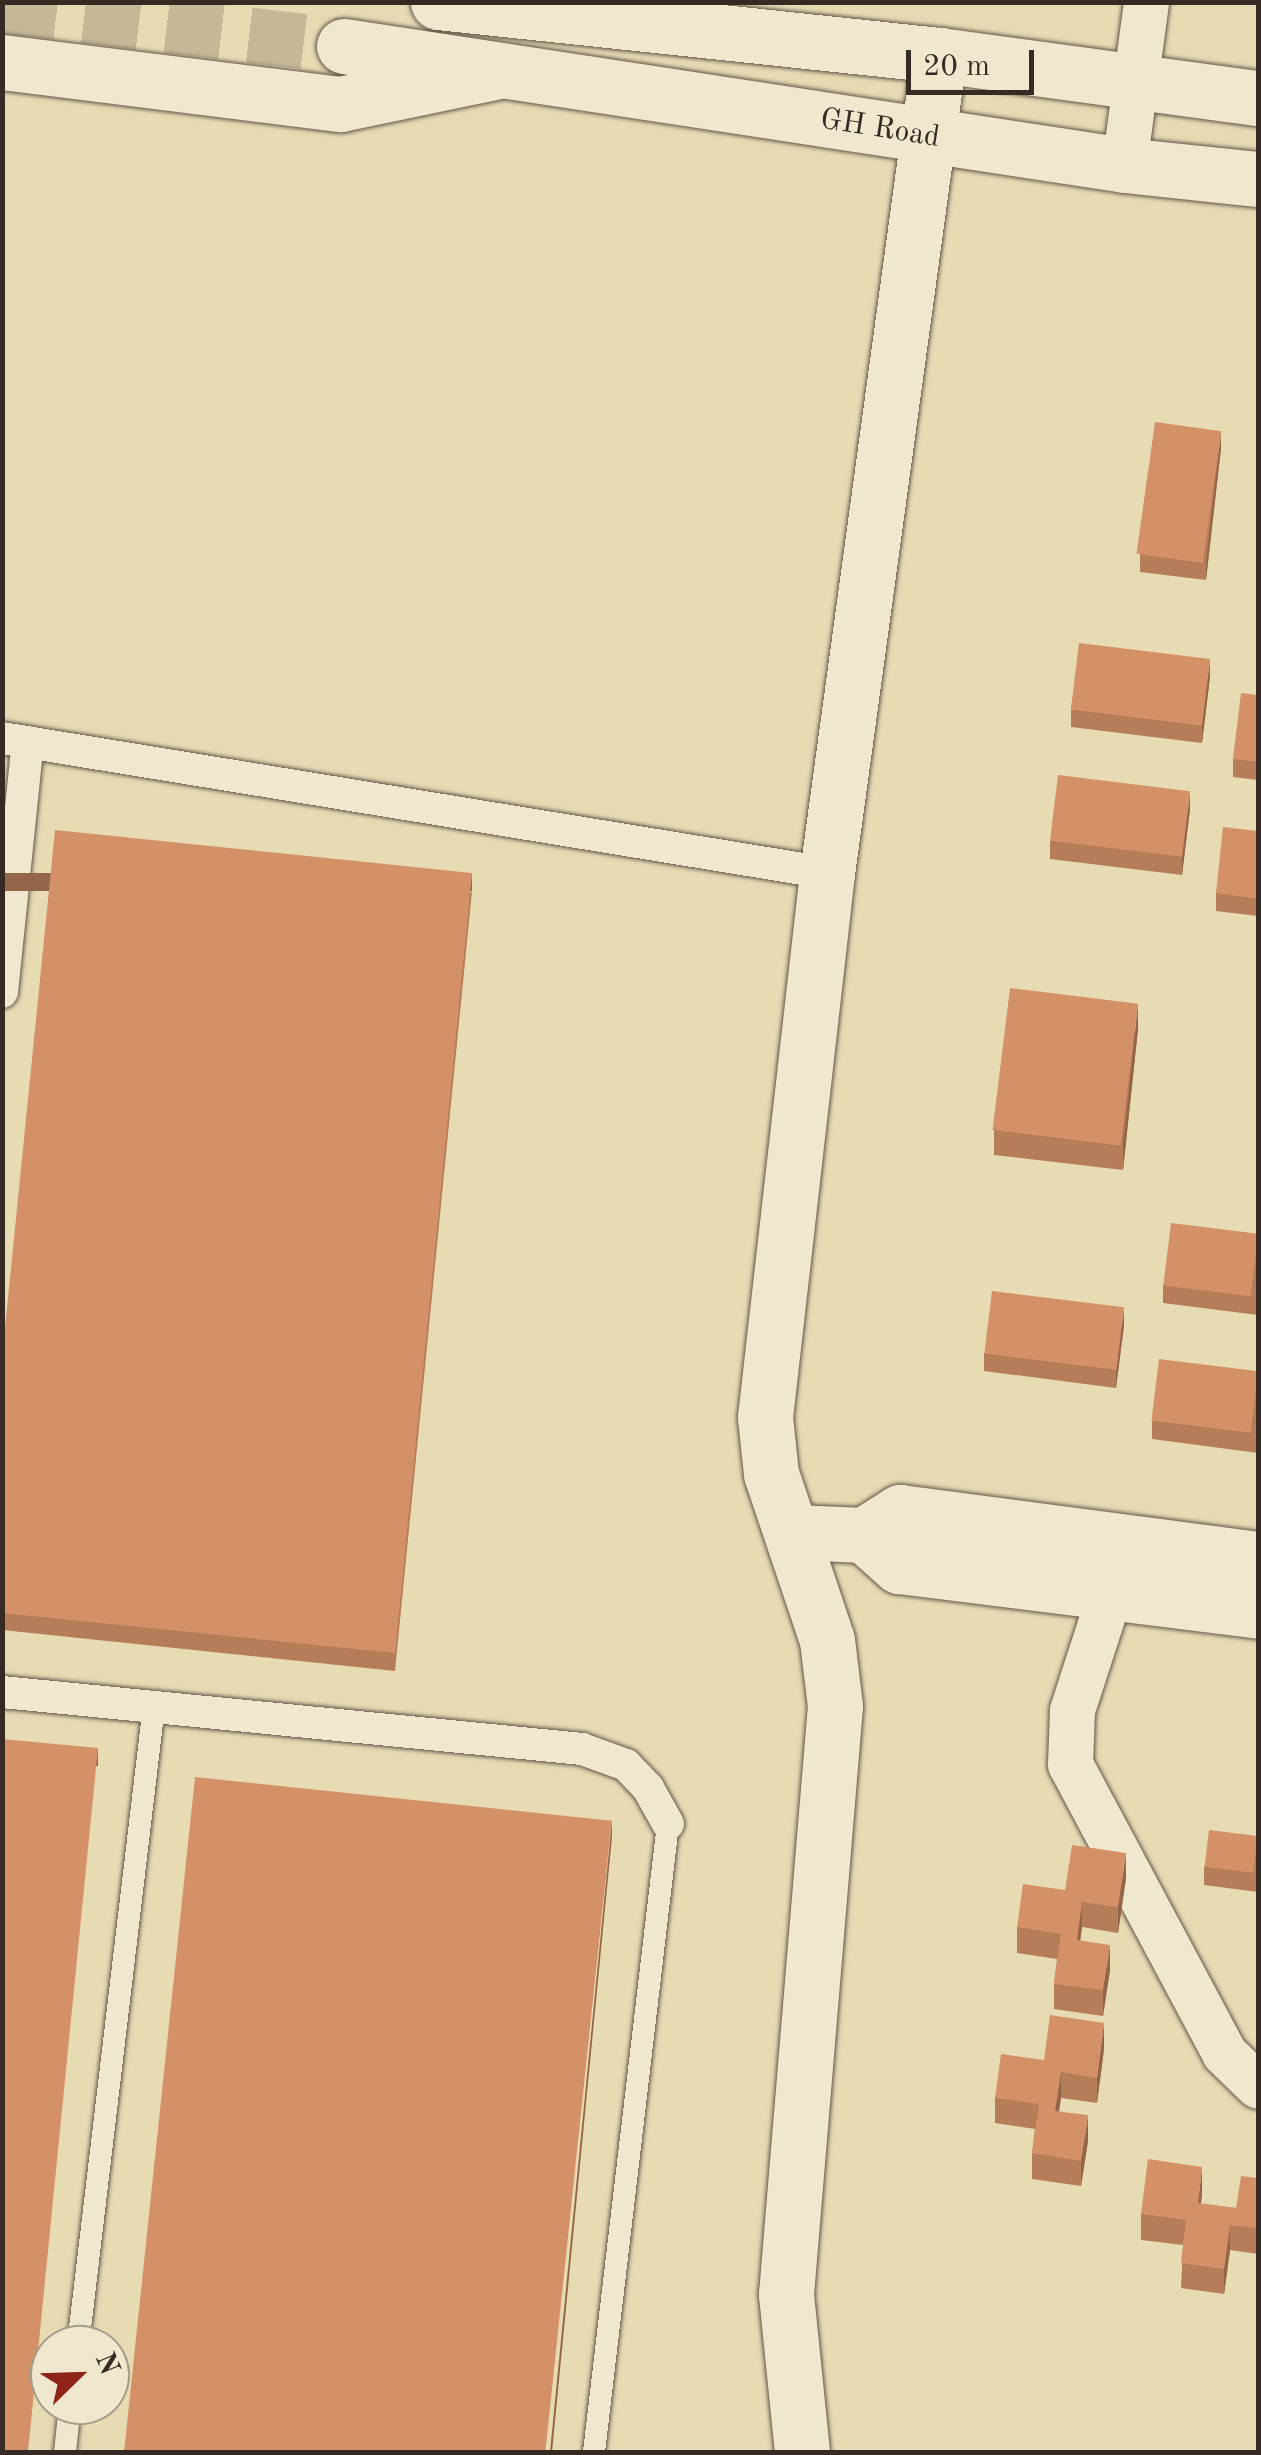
<!DOCTYPE html>
<style>
body{margin:0}
#map{position:relative;width:1261px;height:2455px;overflow:hidden;background:#e7dbb4;font-family:"Old Standard TT",serif}
div>[style]{position:absolute}
.secondary-tunnel>*{height:55px;margin-top:-27.5px;transform-origin:0;background:repeating-linear-gradient(90deg,#c4b897 0 55px,transparent 0 83px)}
.roads{filter:drop-shadow(0 0 2px #635648) drop-shadow(0 0 2px #635648)}
.service>*{height:22px;margin:-11px;padding:0 11px;transform-origin:11px;border-radius:11px;background:#efe8ce}
.pedestrian>*{height:32px;margin:-16px;padding:0 16px;transform-origin:16px;border-radius:16px;background:#efe8ce}
.minor>*{height:45px;margin:-22.5px;padding:0 22.5px;transform-origin:22.5px;border-radius:22.5px;background:#efe8ce}
.tertiary>*{height:55px;margin:-27.5px;padding:0 27.5px;transform-origin:27.5px;border-radius:27.5px;background:#efe8ce}
.secondary>*{height:55px;margin:-27.5px;padding:0 27.5px;transform-origin:27.5px;border-radius:27.5px;background:#efe8ce}
.wall>*{inset:0;background:#b67d59}
.shaded-wall>*{inset:0;background:#946649;transform-origin:0 0}
.building>*{inset:0;background:#d49168;transform-origin:0 0}
span{translate:-50% -50%;white-space:nowrap;text-align:center;line-height:1.15;-webkit-text-stroke:8px #efe8ce;paint-order:stroke}
.street-label{font-size:30px;color:#372a24}
.frame{position:absolute;inset:0;border:5px solid #372a24;pointer-events:none}
.north{position:absolute;left:30px;top:2325px;width:100px;height:100px;box-sizing:border-box;background:#efe8ce;border:2px solid #a59c8a;border-radius:50%;rotate:67deg;font-size:28px;font-weight:700;line-height:40px;text-align:center;color:#372a24}
.north::after{content:'';display:block;margin:auto;width:35px;height:45px;background:#8f2418;clip-path:polygon(50% 0,100% 100%,50% 72%,0 100%)}
.scale{position:absolute;left:906px;top:50px;width:128px;height:45px;box-sizing:border-box;border:5px solid #372a24;border-top:0;padding-left:12px;font-size:30px;line-height:35px;white-space:nowrap;color:#372a24;-webkit-text-stroke:8px #efe8ce;paint-order:stroke}
</style>
<div id="map">
<div class="secondary-tunnel">
<i style="left:2px;top:5px;width:344px;rotate:6.8deg"></i>
</div>
<div class="roads">
<div class="service">
<i style="left:78px;top:2345px;width:644px;rotate:-83.22deg"></i>
<i style="left:65px;top:2452px;width:47px;rotate:-83.9deg"></i>
<i style="left:594px;top:2452px;width:632px;rotate:-83.28deg"></i>
</div>
<div class="pedestrian">
<i style="left:2px;top:738px;width:836px;rotate:9.29deg"></i>
<i style="left:2px;top:992px;width:251px;rotate:-84.1deg"></i>
<i style="left:2px;top:1692px;width:583px;rotate:5.61deg"></i>
<i style="left:582px;top:1749px;width:47px;rotate:20deg"></i>
<i style="left:626px;top:1765px;width:32px;rotate:46deg"></i>
<i style="left:648px;top:1788px;width:41px;rotate:60.9deg"></i>
</div>
<div class="minor">
<i style="left:1124px;top:165px;width:164px;rotate:-82.3deg"></i>
<i style="left:1110px;top:1593px;width:123px;rotate:108deg"></i>
<i style="left:1072px;top:1710px;width:54px;rotate:92.1deg"></i>
<i style="left:1070px;top:1764px;width:327px;rotate:61.9deg"></i>
<i style="left:1224px;top:2053px;width:47px;rotate:44.1deg"></i>
</div>
<div class="tertiary">
<i style="left:2px;top:62px;width:341px;rotate:7.1deg"></i>
<i style="left:340px;top:104px;width:162px;rotate:-11.7deg"></i>
<i style="left:795px;top:1532px;width:69px;rotate:2.5deg"></i>
<i style="left:864px;top:1535px;width:43px;rotate:-32.6deg"></i>
<i style="left:900px;top:1512px;width:361px;rotate:7.5deg"></i>
<i style="left:864px;top:1535px;width:47px;rotate:41.5deg"></i>
<i style="left:899px;top:1566px;width:362px;rotate:7.1deg"></i>
<i style="left:802px;top:2452px;width:159px;rotate:-95.8deg"></i>
<i style="left:786px;top:2294px;width:590px;rotate:-85.24deg"></i>
<i style="left:835px;top:1706px;width:66px;rotate:-96.9deg"></i>
<i style="left:827px;top:1640px;width:175px;rotate:-108.6deg"></i>
<i style="left:771px;top:1474px;width:57px;rotate:-96deg"></i>
<i style="left:765px;top:1417px;width:548px;rotate:-83.5deg"></i>
<i style="left:827px;top:873px;width:826px;rotate:-82.2deg"></i>
</div>
<div class="secondary">
<i style="left:438px;top:2px;width:504px;rotate:6.04deg"></i>
<i style="left:939px;top:55px;width:322px;rotate:7.7deg"></i>
<i style="left:344px;top:46px;width:789px;rotate:8.67deg"></i>
<i style="left:1124px;top:165px;width:135px;rotate:6deg"></i>
</div>
</div>
<div class="wall">
<i style="clip-path:polygon(1221px 448px,1206px 580px,1140px 572px,1140px 554px)"></i>
<i style="clip-path:polygon(1210px 677px,1202px 743px,1071px 727px,1071px 710px)"></i>
<i style="clip-path:polygon(1258px 695px,1258px 780px,1233px 777px,1233px 759px)"></i>
<i style="clip-path:polygon(1190px 809px,1182px 875px,1050px 859px,1050px 841px)"></i>
<i style="clip-path:polygon(1258px 831px,1258px 916px,1216px 911px,1216px 893px)"></i>
<i style="clip-path:polygon(472px 891px,395px 1671px,2px 1630px,2px 1358px)"></i>
<i style="clip-path:polygon(1138px 1029px,1123px 1170px,994px 1155px,994px 1130px)"></i>
<i style="clip-path:polygon(1258px 1234px,1258px 1315px,1163px 1303px,1163px 1285px)"></i>
<i style="clip-path:polygon(1124px 1325px,1116px 1388px,984px 1371px,984px 1353px)"></i>
<i style="clip-path:polygon(1258px 1371px,1258px 1453px,1152px 1439px,1152px 1421px)"></i>
<i style="clip-path:polygon(1258px 1836px,1258px 1892px,1204px 1885px,1204px 1867px)"></i>
<i style="clip-path:polygon(1126px 1878px,1118px 1933px,1082px 1927px,1080px 1941px,1110px 1970px,1103px 2016px,1054px 2009px,1054px 1984px,1057px 1959px,1017px 1953px,1017px 1927px,1065px 1890px)"></i>
<i style="clip-path:polygon(1104px 2049px,1097px 2103px,1061px 2098px,1059px 2111px,1088px 2141px,1081px 2186px,1032px 2179px,1032px 2153px,1035px 2129px,995px 2123px,995px 2098px,1044px 2060px)"></i>
<i style="clip-path:polygon(1258px 2178px,1258px 2254px,1230px 2250px,1224px 2294px,1181px 2288px,1183px 2245px,1141px 2240px,1141px 2214px,1202px 2193px,1201px 2204px,1236px 2208px)"></i>
</div>
<div class="shaded-wall">
<i style="clip-path:polygon(1221px 431px,1221px 448px,1206px 580px,1206px 562px)"></i>
<i style="clip-path:polygon(1210px 659px,1210px 677px,1202px 743px,1202px 726px)"></i>
<i style="clip-path:polygon(1190px 792px,1190px 809px,1182px 875px,1182px 857px)"></i>
<i style="left:472px;top:873px;width:18px;height:784px;rotate:90deg"></i>
<i style="clip-path:polygon(1138px 1003px,1138px 1029px,1123px 1170px,1123px 1145px)"></i>
<i style="clip-path:polygon(1124px 1308px,1124px 1325px,1116px 1388px,1116px 1370px)"></i>
<i style="left:98px;top:1748px;width:18px;height:707px;rotate:90deg"></i>
<i style="clip-path:polygon(612px 1820px,612px 1837px,552px 2452px,550px 2452px)"></i>
<i style="clip-path:polygon(1126px 1853px,1126px 1878px,1118px 1933px,1118px 1907px)"></i>
<i style="clip-path:polygon(1082px 1902px,1082px 1927px,1077px 1966px,1077px 1940px)"></i>
<i style="clip-path:polygon(1110px 1945px,1110px 1970px,1103px 2016px,1103px 1990px)"></i>
<i style="clip-path:polygon(1104px 2023px,1104px 2049px,1097px 2103px,1097px 2078px)"></i>
<i style="clip-path:polygon(1061px 2072px,1061px 2098px,1055px 2136px,1055px 2111px)"></i>
<i style="clip-path:polygon(1088px 2115px,1088px 2141px,1081px 2186px,1081px 2161px)"></i>
<i style="clip-path:polygon(1202px 2167px,1202px 2193px,1198px 2229px,1198px 2203px)"></i>
<i style="clip-path:polygon(1230px 2225px,1230px 2250px,1224px 2294px,1224px 2269px)"></i>
</div>
<div class="building">
<i style="left:1155px;top:422px;width:67px;height:133px;rotate:8deg"></i>
<i style="left:1079px;top:643px;width:132px;height:67px;rotate:7deg"></i>
<i style="clip-path:polygon(1241px 693px,1258px 695px,1258px 762px,1233px 759px)"></i>
<i style="left:1058px;top:775px;width:133px;height:66px;rotate:7deg"></i>
<i style="clip-path:polygon(1223px 827px,1258px 831px,1258px 899px,1216px 893px)"></i>
<i style="clip-path:polygon(55px 830px,472px 873px,395px 1653px,2px 1613px,2px 1358px)"></i>
<i style="left:1010px;top:988px;width:129px;height:143px;rotate:7deg"></i>
<i style="left:1171px;top:1223px;width:88px;height:63px;rotate:7deg"></i>
<i style="left:992px;top:1291px;width:133px;height:63px;rotate:7deg"></i>
<i style="left:1159px;top:1359px;width:100px;height:62px;rotate:7deg"></i>
<i style="clip-path:polygon(2px 1739px,98px 1748px,28px 2452px,2px 2452px)"></i>
<i style="left:195px;top:1777px;width:419px;height:678px;rotate:6deg"></i>
<i style="left:1209px;top:1830px;width:49px;height:37px;rotate:7deg"></i>
<i style="clip-path:polygon(1072px 1845px,1126px 1853px,1118px 1907px,1082px 1902px,1077px 1940px,1110px 1945px,1103px 1990px,1054px 1984px,1061px 1934px,1017px 1927px,1023px 1884px,1065px 1890px)"></i>
<i style="clip-path:polygon(1050px 2015px,1104px 2023px,1097px 2078px,1061px 2072px,1055px 2111px,1088px 2115px,1081px 2161px,1032px 2153px,1039px 2104px,995px 2098px,1001px 2054px,1044px 2060px)"></i>
<i style="clip-path:polygon(1148px 2159px,1202px 2167px,1198px 2203px,1236px 2208px,1241px 2176px,1258px 2178px,1258px 2228px,1230px 2225px,1224px 2269px,1181px 2263px,1186px 2220px,1141px 2214px)"></i>
</div>
<div class="street-label">
<span style="left:880px;top:129px;rotate:9deg">GH Road</span>
</div>
<div class="frame"></div>
<div class="north">N</div>
<div class="scale">20 m</div>
</div>
